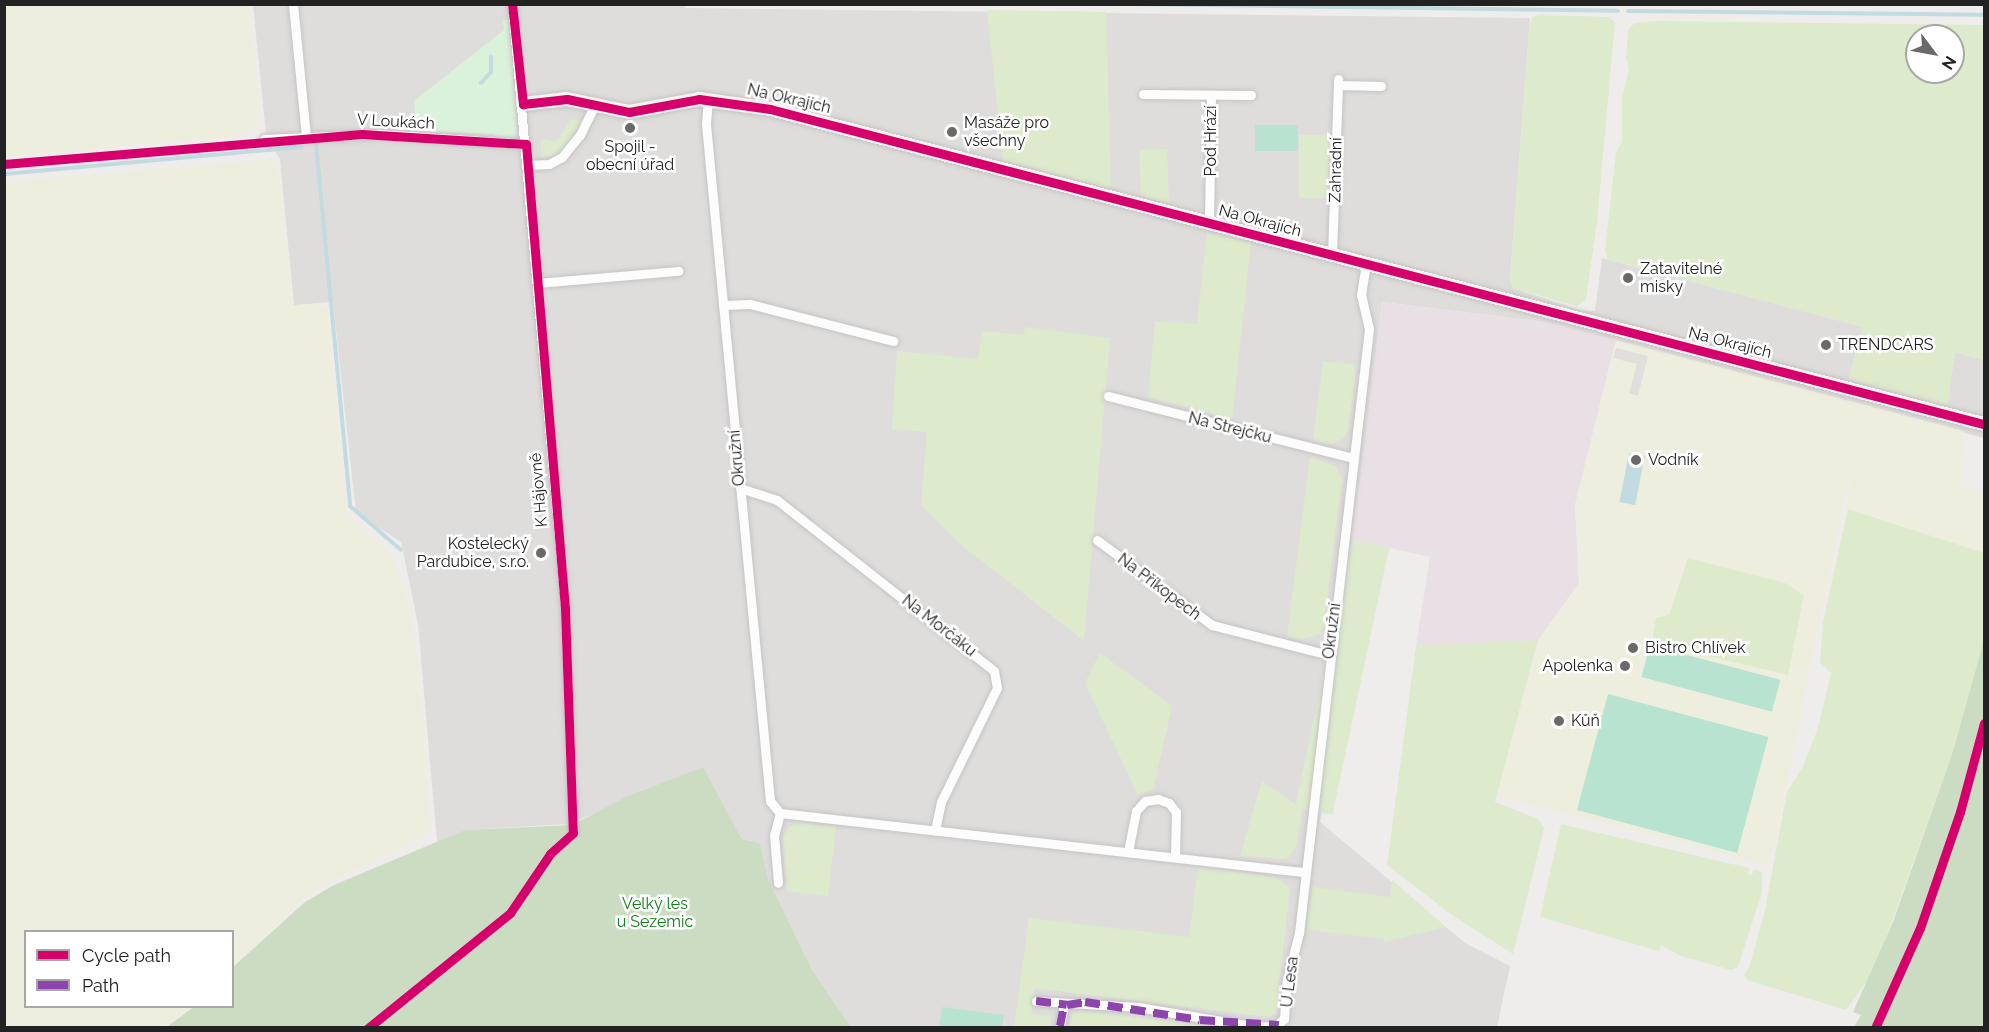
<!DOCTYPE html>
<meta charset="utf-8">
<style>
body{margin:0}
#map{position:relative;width:1989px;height:1032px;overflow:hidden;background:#efedeb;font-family:Raleway,sans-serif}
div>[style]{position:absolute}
.residential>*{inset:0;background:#dfdddc}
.industrial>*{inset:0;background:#e8e0e5}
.farmland>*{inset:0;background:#eeeedf}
.grass>*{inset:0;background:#ddeacc;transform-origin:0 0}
.forest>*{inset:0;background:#ccdcc2}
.park>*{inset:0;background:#dbf2da}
.pitch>*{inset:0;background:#b9e3d1;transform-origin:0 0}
.parking>*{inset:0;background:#e0dfde}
.water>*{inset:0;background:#c1dbe0;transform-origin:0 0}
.stream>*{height:4px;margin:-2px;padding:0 2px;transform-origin:2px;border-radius:2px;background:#c1dbe0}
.roads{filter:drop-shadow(0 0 2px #c5c4c3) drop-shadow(0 0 2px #c5c4c3)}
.street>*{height:9px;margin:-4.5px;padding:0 4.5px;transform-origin:4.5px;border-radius:4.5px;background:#fdfcfc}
.secondary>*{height:14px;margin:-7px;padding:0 7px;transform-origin:7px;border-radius:7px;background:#f4f4ee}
.quiet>*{height:8px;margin-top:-4px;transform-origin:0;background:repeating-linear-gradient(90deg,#8e44ad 0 15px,transparent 0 23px)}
.cycleway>*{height:9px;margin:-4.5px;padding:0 4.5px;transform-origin:4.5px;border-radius:4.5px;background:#d6006c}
.dots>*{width:16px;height:16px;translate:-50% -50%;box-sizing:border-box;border:3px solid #fff;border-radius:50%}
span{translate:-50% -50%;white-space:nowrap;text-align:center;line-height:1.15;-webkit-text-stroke:5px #fff;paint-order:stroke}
.street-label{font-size:16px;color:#222}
.poi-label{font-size:16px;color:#222}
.left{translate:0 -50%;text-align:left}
.right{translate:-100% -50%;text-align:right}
.park-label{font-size:16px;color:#127d18}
.frame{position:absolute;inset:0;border:6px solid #222;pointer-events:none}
.legend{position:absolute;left:24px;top:930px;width:210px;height:78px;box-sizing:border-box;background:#fff;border:2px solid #a7a7a7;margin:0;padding:8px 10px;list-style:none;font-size:18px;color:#222}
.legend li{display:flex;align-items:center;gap:12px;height:30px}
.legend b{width:30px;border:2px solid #a7a7a7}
.north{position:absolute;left:1905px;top:24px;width:60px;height:60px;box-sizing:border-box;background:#fff;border:2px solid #a7a7a7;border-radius:50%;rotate:122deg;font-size:16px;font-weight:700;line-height:24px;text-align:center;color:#222}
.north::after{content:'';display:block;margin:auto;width:21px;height:27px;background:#6a6968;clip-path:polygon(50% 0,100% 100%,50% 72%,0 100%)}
</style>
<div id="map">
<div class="residential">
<i style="clip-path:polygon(684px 4px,685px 8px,1530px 18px,1510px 280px,1513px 288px,1579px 310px,1595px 311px,1602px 258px,1863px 327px,1849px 379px,1947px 406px,1955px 352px,1984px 360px,1984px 438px,1545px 322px,1382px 302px,1320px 822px,1465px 943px,1510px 966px,1497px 1027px,851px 1027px,811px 968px,768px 878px,760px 843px,742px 839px,703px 768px,569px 824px,465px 830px,437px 842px,418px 624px,401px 542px,356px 513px,333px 302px,294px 305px,280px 160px,266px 134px,253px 5px)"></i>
</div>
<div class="industrial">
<i style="clip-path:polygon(1382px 302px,1545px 322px,1616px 340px,1575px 505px,1579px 583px,1538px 640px,1416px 646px,1430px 557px,1352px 540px)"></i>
</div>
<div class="farmland">
<i style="clip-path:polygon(4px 5px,250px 5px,260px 115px,256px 127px,245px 134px,226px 137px,5px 157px)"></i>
<i style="clip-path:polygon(272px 159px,278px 170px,293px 305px,318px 304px,328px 309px,346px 509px,348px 516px,393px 557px,408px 604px,416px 645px,431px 828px,424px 837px,332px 881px,306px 897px,233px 967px,232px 932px,26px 932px,26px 1006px,194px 1007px,159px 1027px,5px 1028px,5px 182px)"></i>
<i style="clip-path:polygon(1616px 340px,1964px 431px,1961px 484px,1984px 493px,1984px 553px,1848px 509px,1853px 457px,1770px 866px,1497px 796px,1537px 642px,1579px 583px,1575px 505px)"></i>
</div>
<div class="grass">
<i style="clip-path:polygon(987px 10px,1106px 12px,1111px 189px,1003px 161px)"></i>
<i style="clip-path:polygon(1540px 15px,1608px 17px,1615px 22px,1597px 222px,1586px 299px,1577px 306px,1513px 288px,1510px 280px,1529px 30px,1532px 17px)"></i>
<i style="clip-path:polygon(evenodd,1658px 21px,1984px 25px,1984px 360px,1955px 352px,1947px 406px,1849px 379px,1862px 327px,1607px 259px,1605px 250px,1616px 153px,1622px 141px,1622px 98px,1629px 69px,1626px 58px,1628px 29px,1635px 23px,1658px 21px,1917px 36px,1953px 36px,1953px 72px,1917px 72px,1917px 36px)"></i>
<i style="clip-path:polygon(571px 120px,584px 120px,571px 142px,555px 155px,541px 158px,541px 139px,556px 142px)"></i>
<i style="left:1299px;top:135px;width:32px;height:63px"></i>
<i style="clip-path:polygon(1167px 149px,1169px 204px,1141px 196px,1139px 150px)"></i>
<i style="clip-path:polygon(1207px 233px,1251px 242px,1232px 419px,1148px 397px,1155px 321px,1197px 324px)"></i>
<i style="clip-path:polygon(1025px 327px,1110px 338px,1084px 641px,960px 544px,921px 505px,927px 432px,892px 429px,897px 351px,978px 359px,982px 331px,1024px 335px)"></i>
<i style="clip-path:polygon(1323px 361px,1356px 365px,1348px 430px,1344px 438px,1332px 444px,1313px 440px)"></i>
<i style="clip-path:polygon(1310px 457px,1336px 466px,1342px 481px,1324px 622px,1320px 634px,1299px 640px,1287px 637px)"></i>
<i style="clip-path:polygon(1848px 509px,1984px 553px,1984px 640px,1953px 751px,1890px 927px,1871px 975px,1846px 1010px,1747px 980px,1744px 975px,1750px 965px,1765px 910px,1787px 792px,1803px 767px,1818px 728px,1831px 673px,1820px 662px,1823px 622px)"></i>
<i style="left:1352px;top:540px;width:38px;height:273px;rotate:12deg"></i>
<i style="clip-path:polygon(1688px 558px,1785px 583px,1804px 595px,1788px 675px,1652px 643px,1656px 618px,1669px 615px)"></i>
<i style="clip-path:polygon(1538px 640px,1495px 802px,1538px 819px,1544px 828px,1513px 954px,1452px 915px,1387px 865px,1416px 646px)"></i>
<i style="clip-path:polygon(1100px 653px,1172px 706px,1153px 790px,1138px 795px,1085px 683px)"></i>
<i style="clip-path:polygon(1262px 781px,1302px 809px,1297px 846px,1287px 859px,1240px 856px)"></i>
<i style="clip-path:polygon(799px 823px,836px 827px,828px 896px,787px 891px,783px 836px,789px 827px)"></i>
<i style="clip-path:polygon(1561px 824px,1749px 868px,1748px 874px,1752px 875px,1754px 869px,1762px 872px,1762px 892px,1738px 967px,1731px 970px,1681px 956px,1661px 945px,1659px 951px,1540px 917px)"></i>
<i style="clip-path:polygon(1198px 868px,1276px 877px,1290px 888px,1276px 1013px,1268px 1017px,1035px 988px,1031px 1014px,1051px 1016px,1050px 1026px,1058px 1027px,1014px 1028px,1029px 918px,1189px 937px)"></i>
<i style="clip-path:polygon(1392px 880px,1446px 927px,1384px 942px,1384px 939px,1310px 930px,1306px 934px,1312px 887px,1390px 897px)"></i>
<i style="clip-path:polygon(1080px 1011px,1216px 1027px,1069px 1027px,1072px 1015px)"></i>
</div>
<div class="forest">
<i style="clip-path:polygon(1984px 640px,1984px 1027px,1854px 1027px,1861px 1015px,1853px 1012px,1893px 922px,1953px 751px)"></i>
<i style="clip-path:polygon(703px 767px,742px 839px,760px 843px,768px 878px,811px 968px,851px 1027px,165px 1028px,194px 1007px,232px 1006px,233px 967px,305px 902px,334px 885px,465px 830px,572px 825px,626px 797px)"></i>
</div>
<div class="park">
<i style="clip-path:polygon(503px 19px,510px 20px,517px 134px,512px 139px,499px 139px,493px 134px,407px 130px,408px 123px,416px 124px,414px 101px,504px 30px)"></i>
</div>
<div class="pitch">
<i style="left:1255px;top:125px;width:43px;height:26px"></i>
<i style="left:1650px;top:645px;width:135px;height:33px;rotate:15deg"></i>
<i style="left:1608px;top:694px;width:166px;height:120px;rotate:15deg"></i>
<i style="clip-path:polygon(942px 1007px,1004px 1015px,1002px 1027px,939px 1027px)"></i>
</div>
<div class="parking">
<i style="clip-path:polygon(1616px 348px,1648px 356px,1638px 396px,1629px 393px,1637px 364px,1613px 358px)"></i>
</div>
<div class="water">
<i style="left:1629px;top:453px;width:16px;height:50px;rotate:11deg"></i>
</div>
<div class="stream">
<i style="left:1132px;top:4px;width:486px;rotate:0.8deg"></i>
<i style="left:1628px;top:11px;width:356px;rotate:0.6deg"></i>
<i style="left:481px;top:83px;width:15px;rotate:-48deg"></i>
<i style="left:491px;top:72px;width:15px;rotate:-90deg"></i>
<i style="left:316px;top:144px;width:364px;rotate:84.6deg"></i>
<i style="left:350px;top:506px;width:67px;rotate:40.8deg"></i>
<i style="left:4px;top:174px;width:299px;rotate:-5.2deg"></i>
</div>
<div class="roads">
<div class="street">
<i style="left:293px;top:4px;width:133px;rotate:84.4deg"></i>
<i style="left:512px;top:4px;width:607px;rotate:84.99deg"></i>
<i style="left:565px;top:609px;width:224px;rotate:88deg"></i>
<i style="left:1338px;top:85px;width:43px;rotate:1.3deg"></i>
<i style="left:1143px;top:94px;width:108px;rotate:0.5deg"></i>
<i style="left:708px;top:100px;width:24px;rotate:95deg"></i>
<i style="left:706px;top:124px;width:680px;rotate:84.6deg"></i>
<i style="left:770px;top:801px;width:16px;rotate:50deg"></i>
<i style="left:780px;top:813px;width:23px;rotate:105deg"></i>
<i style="left:774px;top:835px;width:48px;rotate:85.2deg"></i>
<i style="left:264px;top:139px;width:115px;rotate:-2.5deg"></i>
<i style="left:379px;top:134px;width:147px;rotate:3.9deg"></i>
<i style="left:528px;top:165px;width:21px;rotate:-3deg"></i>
<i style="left:549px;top:164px;width:15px;rotate:-28deg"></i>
<i style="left:562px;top:157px;width:28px;rotate:-51deg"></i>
<i style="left:580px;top:135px;width:32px;rotate:-64deg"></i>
<i style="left:1209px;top:223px;width:128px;rotate:-89.1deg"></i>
<i style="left:1332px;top:255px;width:176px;rotate:-88deg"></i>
<i style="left:537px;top:283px;width:142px;rotate:-4.9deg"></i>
<i style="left:723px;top:305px;width:27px;rotate:-2deg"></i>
<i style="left:750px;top:304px;width:148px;rotate:14.5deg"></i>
<i style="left:1108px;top:396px;width:253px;rotate:14.2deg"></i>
<i style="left:740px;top:488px;width:39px;rotate:18deg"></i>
<i style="left:777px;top:500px;width:276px;rotate:38.2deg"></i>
<i style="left:994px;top:671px;width:17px;rotate:80deg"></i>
<i style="left:997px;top:688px;width:127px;rotate:116.2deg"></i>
<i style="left:941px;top:802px;width:29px;rotate:102deg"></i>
<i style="left:1097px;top:540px;width:143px;rotate:36.5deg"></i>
<i style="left:1212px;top:625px;width:121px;rotate:14.4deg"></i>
<i style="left:780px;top:813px;width:526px;rotate:6.44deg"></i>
<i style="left:1128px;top:852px;width:42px;rotate:-79deg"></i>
<i style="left:1136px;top:811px;width:13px;rotate:-48deg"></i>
<i style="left:1145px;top:801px;width:13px;rotate:-9deg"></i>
<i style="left:1158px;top:799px;width:12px;rotate:20deg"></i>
<i style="left:1169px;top:803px;width:11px;rotate:52deg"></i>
<i style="left:1176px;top:812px;width:45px;rotate:91.3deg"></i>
<i style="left:1036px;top:1001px;width:102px;rotate:3.4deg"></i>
<i style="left:1138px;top:1007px;width:115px;rotate:9.5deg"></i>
<i style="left:1251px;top:1026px;width:23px;rotate:2deg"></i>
<i style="left:1274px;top:1027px;width:13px;rotate:-39deg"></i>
<i style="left:1284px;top:1019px;width:39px;rotate:-86deg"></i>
<i style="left:1287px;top:980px;width:49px;rotate:-75.7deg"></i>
<i style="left:1299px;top:933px;width:608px;rotate:-83.39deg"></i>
<i style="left:1369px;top:329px;width:35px;rotate:-103deg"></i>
<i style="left:1361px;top:295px;width:31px;rotate:-81deg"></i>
<i style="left:1060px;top:1026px;width:21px;rotate:-79deg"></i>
</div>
<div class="secondary">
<i style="left:523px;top:104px;width:44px;rotate:-6.5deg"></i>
<i style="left:567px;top:99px;width:63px;rotate:11.8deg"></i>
<i style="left:629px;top:112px;width:71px;rotate:-10.5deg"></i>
<i style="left:699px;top:99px;width:72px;rotate:8deg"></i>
<i style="left:770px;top:109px;width:1254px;rotate:14.55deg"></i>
</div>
</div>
<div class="quiet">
<i style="left:1036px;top:1001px;width:31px;rotate:7deg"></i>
<i style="left:1067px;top:1005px;width:18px;rotate:-9deg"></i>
<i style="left:1085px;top:1002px;width:116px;rotate:8.9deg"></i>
<i style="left:1200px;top:1020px;width:79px;rotate:3.6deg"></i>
<i style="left:1060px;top:1026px;width:21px;rotate:-79deg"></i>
</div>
<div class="cycleway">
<i style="left:512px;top:4px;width:101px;rotate:83.7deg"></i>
<i style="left:523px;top:104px;width:44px;rotate:-6.5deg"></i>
<i style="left:567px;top:99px;width:63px;rotate:11.8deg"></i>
<i style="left:629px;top:112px;width:71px;rotate:-10.5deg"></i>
<i style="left:699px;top:99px;width:72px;rotate:8deg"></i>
<i style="left:770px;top:109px;width:1254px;rotate:14.55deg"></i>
<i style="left:4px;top:164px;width:359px;rotate:-4.8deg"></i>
<i style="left:362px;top:134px;width:164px;rotate:3.5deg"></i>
<i style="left:526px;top:144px;width:467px;rotate:85.2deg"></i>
<i style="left:565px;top:609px;width:224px;rotate:88deg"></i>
<i style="left:573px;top:833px;width:31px;rotate:138deg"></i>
<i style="left:550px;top:854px;width:71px;rotate:124.1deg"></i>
<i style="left:510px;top:913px;width:183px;rotate:141deg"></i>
<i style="left:1875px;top:1028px;width:110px;rotate:-65.8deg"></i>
<i style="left:1920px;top:928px;width:123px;rotate:-71deg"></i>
<i style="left:1960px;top:812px;width:92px;rotate:-74.9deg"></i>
</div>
<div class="dots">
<i style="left:630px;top:128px;background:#6a6968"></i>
<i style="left:952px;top:132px;background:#6a6968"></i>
<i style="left:1628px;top:278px;background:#6a6968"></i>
<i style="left:1826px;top:345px;background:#6a6968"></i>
<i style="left:1636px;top:460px;background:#6a6968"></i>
<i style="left:541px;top:553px;background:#6a6968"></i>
<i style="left:1633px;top:648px;background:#6a6968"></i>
<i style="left:1625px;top:666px;background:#6a6968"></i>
<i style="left:1559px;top:721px;background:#6a6968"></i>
</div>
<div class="street-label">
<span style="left:789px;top:99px;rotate:13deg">Na Okrajích</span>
<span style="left:396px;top:122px;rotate:3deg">V Loukách</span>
<span style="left:1211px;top:141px;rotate:-90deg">Pod Hrází</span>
<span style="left:1336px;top:170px;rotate:-89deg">Zahradní</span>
<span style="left:1260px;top:221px;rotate:15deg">Na Okrajích</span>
<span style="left:1730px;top:343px;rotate:14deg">Na Okrajích</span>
<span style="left:1230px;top:428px;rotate:14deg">Na Strejčku</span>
<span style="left:737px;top:458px;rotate:-95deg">Okružní</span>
<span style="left:539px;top:490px;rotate:-95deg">K Hájovně</span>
<span style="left:1159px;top:587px;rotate:37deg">Na Příkopech</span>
<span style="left:939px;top:626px;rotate:38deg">Na Morčáku</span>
<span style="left:1332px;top:631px;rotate:-83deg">Okružní</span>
<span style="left:1290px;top:982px;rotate:-83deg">U Lesa</span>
</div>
<div class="poi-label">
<span class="left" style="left:964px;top:132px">Masáže pro<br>všechny</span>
<span style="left:630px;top:156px">Spojil -<br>obecní úřad</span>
<span class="left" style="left:1640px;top:278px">Zatavitelné<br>misky</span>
<span class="left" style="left:1838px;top:345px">TRENDCARS</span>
<span class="left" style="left:1648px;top:460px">Vodník</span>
<span class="right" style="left:529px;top:553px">Kostelecký<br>Pardubice, s.r.o.</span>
<span class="left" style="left:1645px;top:648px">Bistro Chlívek</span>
<span class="right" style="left:1613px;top:666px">Apolenka</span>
<span class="left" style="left:1571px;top:721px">Kůň</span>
</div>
<div class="park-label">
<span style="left:655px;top:913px">Velký les<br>u Sezemic</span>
</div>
<div class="frame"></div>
<ul class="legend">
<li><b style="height:8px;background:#d6006c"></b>Cycle path</li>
<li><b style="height:8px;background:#8e44ad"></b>Path</li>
</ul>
<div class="north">N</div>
</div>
